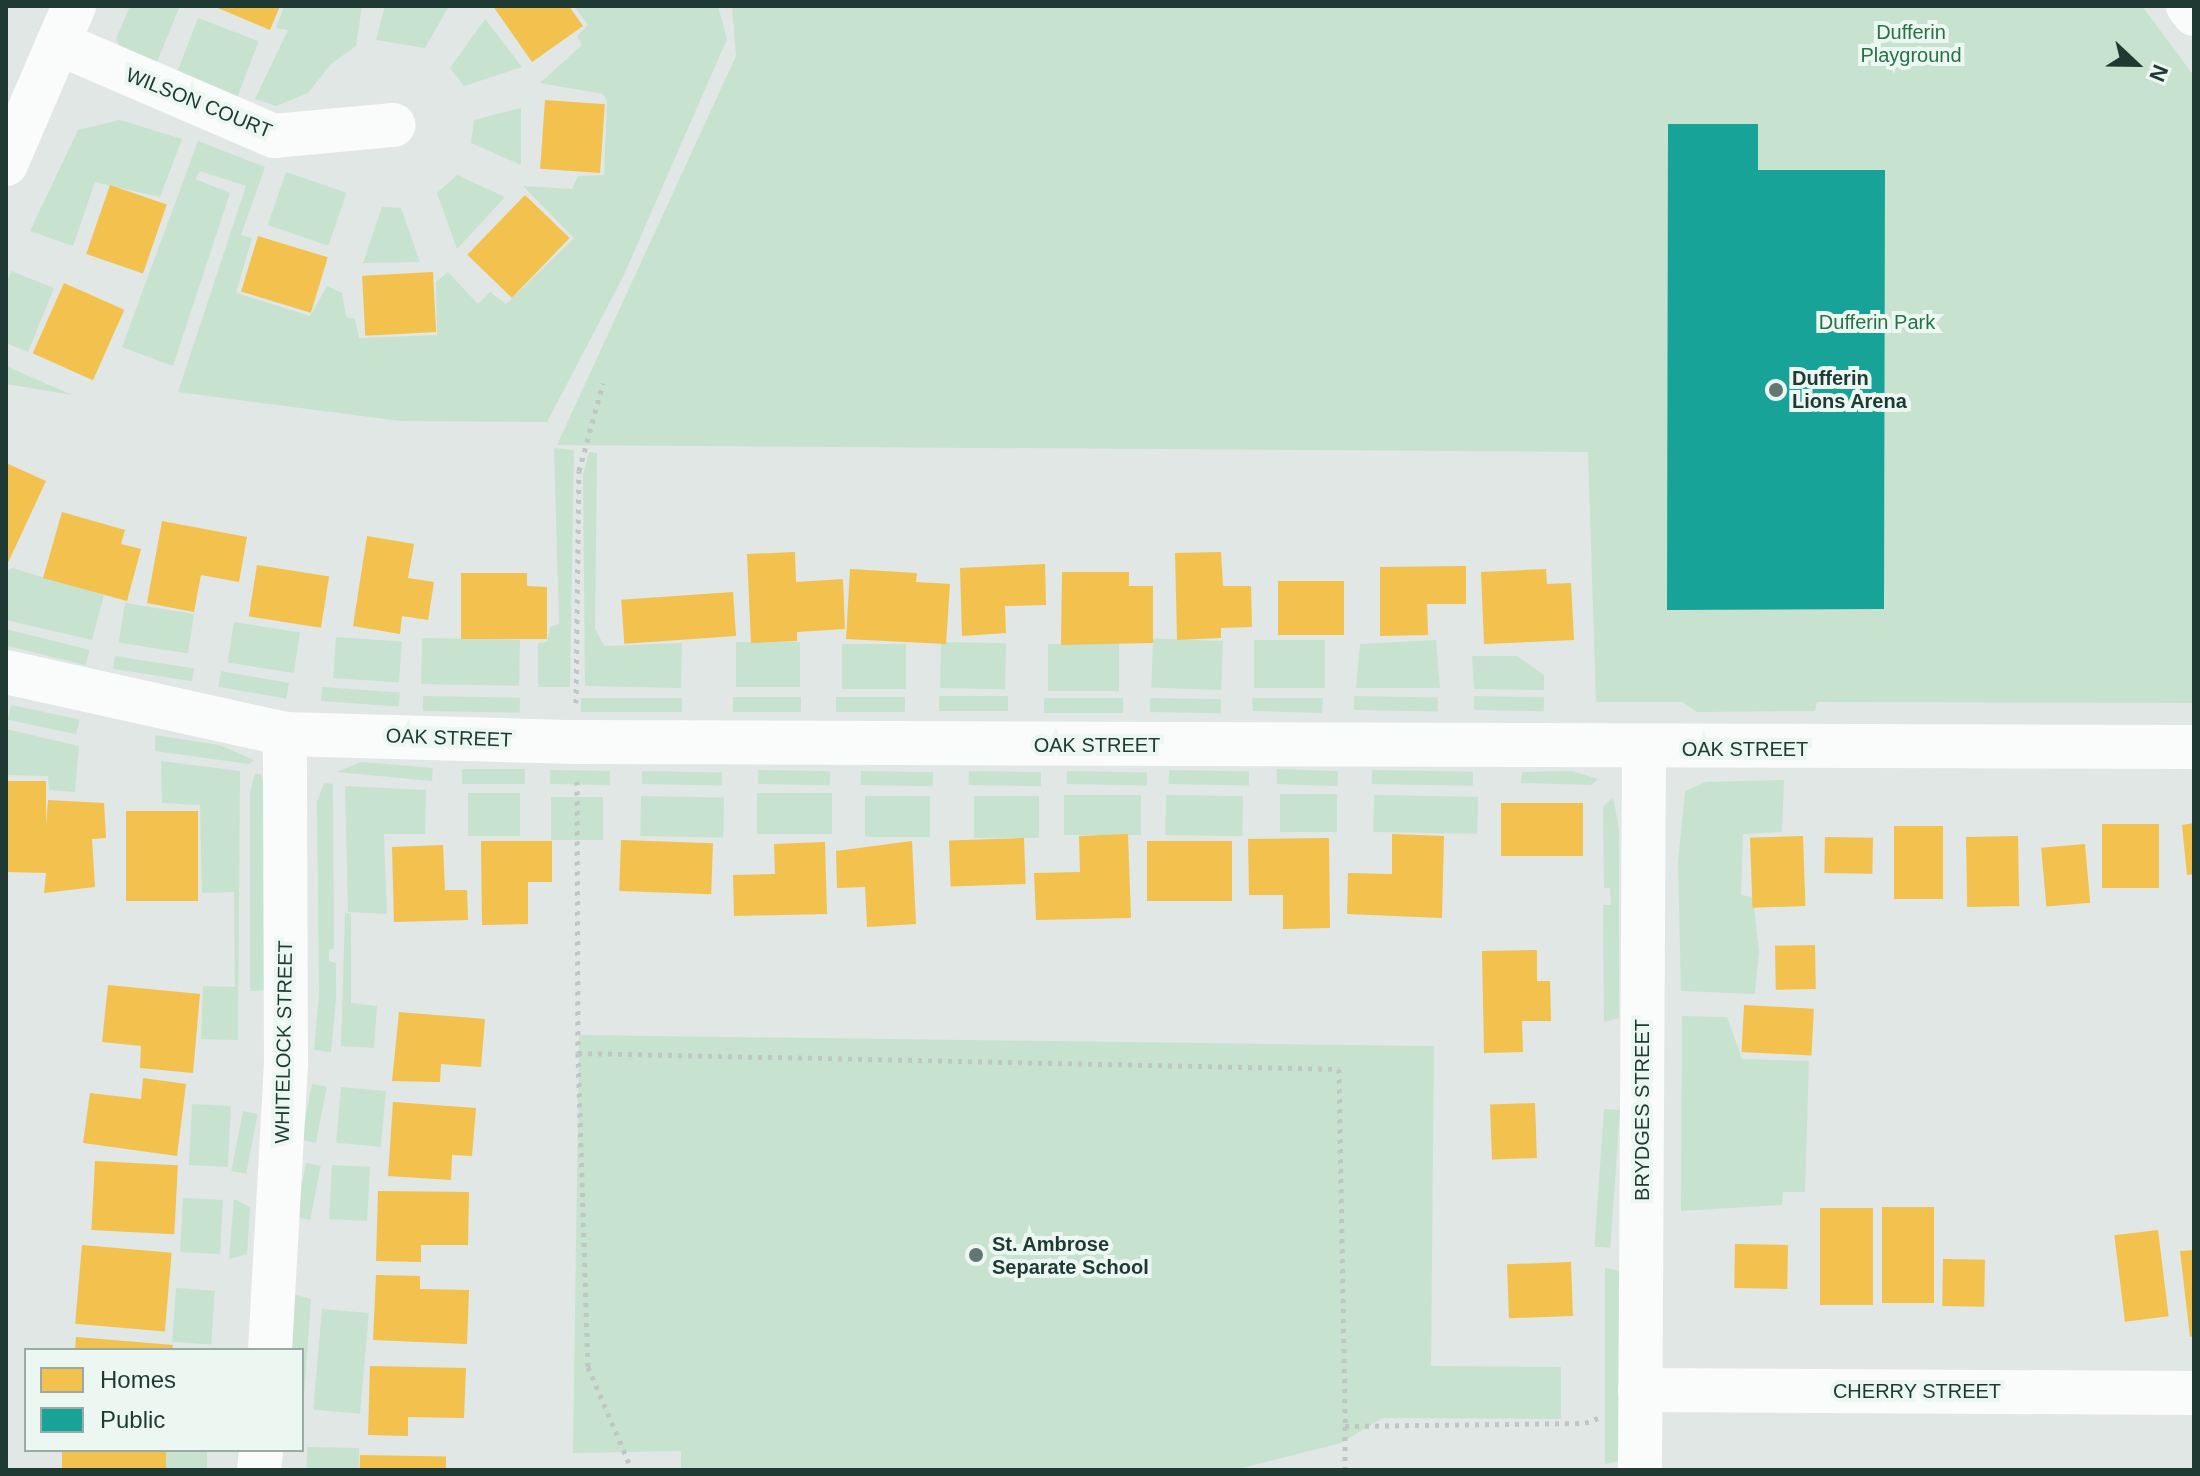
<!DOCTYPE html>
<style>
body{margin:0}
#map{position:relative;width:2200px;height:1476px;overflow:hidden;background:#e0e7e4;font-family:Arial,sans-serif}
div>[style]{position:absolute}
.green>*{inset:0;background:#c8e2d0;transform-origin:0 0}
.homes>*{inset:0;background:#f2c14e;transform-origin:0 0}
.public>*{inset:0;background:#17a398}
.path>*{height:5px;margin-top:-2.5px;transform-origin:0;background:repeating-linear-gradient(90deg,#bfc7c5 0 4px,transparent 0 10px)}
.minor>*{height:44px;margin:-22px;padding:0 22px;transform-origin:22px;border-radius:22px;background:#fafbfb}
.dots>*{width:22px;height:22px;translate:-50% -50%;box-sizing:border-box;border:4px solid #edf7f2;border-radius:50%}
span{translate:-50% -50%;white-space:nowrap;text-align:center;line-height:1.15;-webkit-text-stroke:8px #edf7f2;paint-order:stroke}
.park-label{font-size:20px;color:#277245}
.street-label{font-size:20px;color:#1e3a33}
.poi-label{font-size:20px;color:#1e3a33;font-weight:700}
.left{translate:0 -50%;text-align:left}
.frame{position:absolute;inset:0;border:8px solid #1e3a33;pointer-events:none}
.legend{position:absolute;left:24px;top:1348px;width:280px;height:104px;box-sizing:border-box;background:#edf7f2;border:2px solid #9aaba6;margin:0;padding:10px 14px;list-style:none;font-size:24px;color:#1e3a33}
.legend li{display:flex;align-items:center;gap:16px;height:40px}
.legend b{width:40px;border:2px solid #9aaba6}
.north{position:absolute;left:2096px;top:24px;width:80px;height:80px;-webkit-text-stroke:6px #edf7f2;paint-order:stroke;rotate:112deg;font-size:22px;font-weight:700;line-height:32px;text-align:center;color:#1e3a33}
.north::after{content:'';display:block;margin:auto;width:28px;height:36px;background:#1e3a33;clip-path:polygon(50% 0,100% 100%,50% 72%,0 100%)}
</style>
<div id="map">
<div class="green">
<i style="clip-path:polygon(130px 6px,180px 6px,154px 69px,125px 55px,116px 39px)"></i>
<i style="clip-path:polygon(284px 6px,362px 6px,356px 46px,331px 64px,308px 93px,276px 106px,255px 99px,288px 30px,276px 28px)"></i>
<i style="clip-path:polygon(385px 6px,449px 6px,425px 48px,376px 40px)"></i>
<i style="clip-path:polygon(574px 6px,718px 6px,727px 39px,623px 277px,547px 422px,401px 421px,178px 392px,246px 186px,200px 171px,195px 179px,230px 193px,173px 366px,122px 347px,198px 141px,265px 167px,241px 235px,252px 238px,236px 293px,310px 316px,327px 286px,342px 293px,346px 317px,355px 319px,359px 338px,437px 335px,436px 282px,448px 272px,478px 304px,490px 292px,506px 304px,574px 238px,523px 186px,572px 189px,578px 176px,604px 175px,607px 101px,603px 94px,540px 83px,582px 45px,577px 36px,588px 25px)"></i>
<i style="clip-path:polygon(732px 6px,2142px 6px,2194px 76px,2194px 703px,1817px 702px,1815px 711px,1697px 712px,1683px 702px,1596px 702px,1588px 452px,557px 445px,736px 56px)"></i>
<i style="left:198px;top:18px;width:65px;height:59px;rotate:21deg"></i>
<i style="clip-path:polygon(485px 19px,522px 67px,464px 86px,450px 68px)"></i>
<i style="clip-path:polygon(521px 108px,521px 165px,471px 143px,474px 120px)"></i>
<i style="clip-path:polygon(120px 120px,182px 139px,160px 197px,95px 182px,73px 246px,30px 231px,78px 130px)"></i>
<i style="left:286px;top:172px;width:64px;height:56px;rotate:19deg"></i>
<i style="clip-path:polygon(457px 175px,505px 197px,457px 249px,437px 193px)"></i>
<i style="clip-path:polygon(382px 207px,401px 208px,420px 262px,363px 263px)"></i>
<i style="clip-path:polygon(11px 271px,54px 288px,28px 352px,6px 343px,6px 284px)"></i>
<i style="clip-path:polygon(6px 366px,72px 395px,6px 384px)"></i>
<i style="clip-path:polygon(554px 448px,574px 450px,570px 687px,538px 687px,538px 643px,547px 642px,550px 627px,559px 624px)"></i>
<i style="clip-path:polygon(589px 452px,597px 453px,595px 628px,604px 646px,682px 643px,681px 688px,585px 686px,583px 475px)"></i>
<i style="clip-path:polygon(12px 568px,104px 595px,92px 640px,6px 620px,6px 571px)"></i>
<i style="left:125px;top:603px;width:70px;height:40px;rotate:9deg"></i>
<i style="left:234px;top:622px;width:67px;height:41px;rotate:9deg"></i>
<i style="left:6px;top:629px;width:86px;height:16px;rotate:14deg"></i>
<i style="left:336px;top:637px;width:66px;height:41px;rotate:4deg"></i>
<i style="left:422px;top:638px;width:98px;height:46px;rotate:1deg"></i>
<i style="left:1254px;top:640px;width:71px;height:48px"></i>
<i style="clip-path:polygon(1436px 640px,1440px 688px,1356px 688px,1360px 644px)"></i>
<i style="left:1223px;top:641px;width:49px;height:70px;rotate:92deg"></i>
<i style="left:736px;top:642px;width:64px;height:45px"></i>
<i style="left:941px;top:642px;width:65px;height:46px;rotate:1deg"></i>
<i style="left:842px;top:644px;width:64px;height:45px"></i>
<i style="left:1048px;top:644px;width:71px;height:47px"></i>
<i style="left:115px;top:656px;width:80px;height:13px;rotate:9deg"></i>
<i style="clip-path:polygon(1472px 656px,1517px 656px,1544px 675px,1544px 690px,1474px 689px)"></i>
<i style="left:221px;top:671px;width:69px;height:16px;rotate:10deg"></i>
<i style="left:322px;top:687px;width:78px;height:14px;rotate:4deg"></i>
<i style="left:423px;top:696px;width:97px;height:15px;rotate:1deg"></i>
<i style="left:1008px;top:696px;width:15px;height:69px;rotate:90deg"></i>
<i style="left:1354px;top:696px;width:84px;height:14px;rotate:1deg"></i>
<i style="left:1474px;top:696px;width:70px;height:14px;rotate:1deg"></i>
<i style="left:733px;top:697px;width:68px;height:15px"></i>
<i style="left:905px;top:697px;width:15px;height:69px;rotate:90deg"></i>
<i style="left:581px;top:698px;width:101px;height:14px"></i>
<i style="left:1044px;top:698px;width:79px;height:15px"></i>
<i style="left:1150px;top:698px;width:71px;height:14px;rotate:1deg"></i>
<i style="clip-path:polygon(1252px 698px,1323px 698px,1322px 713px,1253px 711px)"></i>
<i style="left:11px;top:705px;width:70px;height:15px;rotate:12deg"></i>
<i style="clip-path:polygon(6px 729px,79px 746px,75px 792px,49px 790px,48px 776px,6px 775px)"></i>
<i style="clip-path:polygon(155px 735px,219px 745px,254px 760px,249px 764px,155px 751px)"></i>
<i style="clip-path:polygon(161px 761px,240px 771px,238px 1040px,201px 1039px,203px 986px,235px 987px,234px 892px,202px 893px,200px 805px,162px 803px)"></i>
<i style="clip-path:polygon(361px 762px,433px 768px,432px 781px,337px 772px)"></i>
<i style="left:462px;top:769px;width:63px;height:15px"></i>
<i style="left:1277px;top:769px;width:61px;height:15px;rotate:2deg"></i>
<i style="left:550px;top:770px;width:60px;height:14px;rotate:1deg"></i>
<i style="left:758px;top:770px;width:72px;height:14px;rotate:1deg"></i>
<i style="left:1169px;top:770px;width:80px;height:14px;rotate:1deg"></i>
<i style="left:1372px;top:770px;width:101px;height:14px;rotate:1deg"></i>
<i style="left:642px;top:771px;width:80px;height:13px;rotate:1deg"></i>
<i style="left:861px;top:771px;width:72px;height:14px;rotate:1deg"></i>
<i style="left:969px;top:771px;width:72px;height:14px;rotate:1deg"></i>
<i style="left:1067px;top:771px;width:80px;height:13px;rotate:1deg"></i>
<i style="clip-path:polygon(1572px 771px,1598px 779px,1591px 785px,1521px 783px,1522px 772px)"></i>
<i style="clip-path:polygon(255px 774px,261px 774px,266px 792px,267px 990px,250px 991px,250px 792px)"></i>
<i style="clip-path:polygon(1784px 780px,1782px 832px,1743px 834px,1741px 895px,1753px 897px,1759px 952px,1755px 994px,1681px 991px,1678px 862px,1685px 791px,1706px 782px)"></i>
<i style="clip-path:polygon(324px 783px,333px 784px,334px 949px,329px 950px,329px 961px,336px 963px,336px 999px,331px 1052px,314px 1050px,319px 995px,317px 802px)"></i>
<i style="clip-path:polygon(345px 786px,426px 790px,425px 834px,384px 834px,387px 914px,348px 912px)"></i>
<i style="left:468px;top:793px;width:52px;height:43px"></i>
<i style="left:757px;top:793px;width:75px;height:41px"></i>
<i style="left:1280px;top:794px;width:57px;height:38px"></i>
<i style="left:1064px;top:795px;width:77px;height:40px"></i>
<i style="left:1166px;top:795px;width:77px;height:40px;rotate:1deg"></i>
<i style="left:1374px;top:795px;width:104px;height:37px;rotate:1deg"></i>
<i style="left:641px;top:796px;width:83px;height:40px;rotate:1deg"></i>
<i style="left:865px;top:796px;width:65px;height:41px"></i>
<i style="left:974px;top:796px;width:65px;height:42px"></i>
<i style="left:551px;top:797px;width:52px;height:43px"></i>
<i style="clip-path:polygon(1613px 797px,1619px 828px,1619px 1018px,1604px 1022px,1603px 905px,1611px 905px,1610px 888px,1604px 888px,1603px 807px)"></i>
<i style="clip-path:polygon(345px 913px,351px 914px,351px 1003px,377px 1006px,374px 1048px,341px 1046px)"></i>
<i style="clip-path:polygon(1682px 1016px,1727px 1017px,1742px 1059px,1809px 1061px,1805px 1192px,1783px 1192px,1782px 1205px,1681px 1211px)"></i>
<i style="clip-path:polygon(579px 1035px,1434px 1046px,1431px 1366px,1561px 1367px,1561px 1419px,1382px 1418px,1341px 1443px,1234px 1470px,681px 1470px,681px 1451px,573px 1453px)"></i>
<i style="left:312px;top:1084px;width:15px;height:57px;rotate:11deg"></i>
<i style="left:341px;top:1087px;width:45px;height:56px;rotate:5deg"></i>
<i style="left:192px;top:1104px;width:39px;height:61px;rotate:3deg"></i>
<i style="left:1604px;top:1109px;width:16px;height:138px;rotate:4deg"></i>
<i style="left:243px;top:1111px;width:15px;height:61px;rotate:11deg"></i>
<i style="left:306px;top:1163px;width:15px;height:55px;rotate:11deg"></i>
<i style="left:332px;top:1165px;width:38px;height:54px;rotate:3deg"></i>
<i style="left:183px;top:1198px;width:40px;height:54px;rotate:3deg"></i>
<i style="clip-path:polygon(234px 1199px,250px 1207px,247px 1254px,229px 1259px)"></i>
<i style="clip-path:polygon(1605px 1268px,1621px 1271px,1619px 1461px,1605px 1464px)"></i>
<i style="left:176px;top:1288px;width:39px;height:54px;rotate:4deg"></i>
<i style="clip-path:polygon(293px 1294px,311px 1299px,303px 1408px,302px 1350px,289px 1350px)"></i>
<i style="left:322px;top:1309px;width:47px;height:101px;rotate:5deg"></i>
<i style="left:307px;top:1447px;width:52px;height:23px;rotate:1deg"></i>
<i style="left:164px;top:1450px;width:43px;height:20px"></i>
</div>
<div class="homes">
<i style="clip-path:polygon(213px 6px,280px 6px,270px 30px)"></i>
<i style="clip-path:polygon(493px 6px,569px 6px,583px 26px,532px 62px)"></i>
<i style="left:545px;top:100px;width:60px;height:69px;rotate:4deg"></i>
<i style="left:110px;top:185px;width:60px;height:73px;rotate:19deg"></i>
<i style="left:525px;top:195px;width:62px;height:83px;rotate:44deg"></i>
<i style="left:258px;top:236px;width:73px;height:58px;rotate:17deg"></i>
<i style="left:433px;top:272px;width:60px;height:71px;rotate:87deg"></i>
<i style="left:64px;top:283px;width:66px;height:77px;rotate:24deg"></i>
<i style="clip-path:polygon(6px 463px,46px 481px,6px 567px)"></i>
<i style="clip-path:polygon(62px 512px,125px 530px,121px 544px,141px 549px,127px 601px,43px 578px)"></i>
<i style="clip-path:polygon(162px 521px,247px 537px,239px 582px,201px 575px,194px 612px,147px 603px)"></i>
<i style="clip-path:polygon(367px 536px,414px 544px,408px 578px,434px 582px,428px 620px,402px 616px,400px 634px,353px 626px)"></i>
<i style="clip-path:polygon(795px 552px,796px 582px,843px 579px,845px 629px,797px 632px,797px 641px,751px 643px,747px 554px)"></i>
<i style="clip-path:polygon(1221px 552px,1223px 586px,1251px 586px,1252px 627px,1221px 628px,1221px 638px,1177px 640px,1175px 553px)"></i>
<i style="clip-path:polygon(1045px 564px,1046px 605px,1005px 606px,1006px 633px,962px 636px,960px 568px)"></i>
<i style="left:257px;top:565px;width:73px;height:52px;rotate:9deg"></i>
<i style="clip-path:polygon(1466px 566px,1466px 604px,1427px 604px,1428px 635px,1380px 636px,1380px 567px)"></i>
<i style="clip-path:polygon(850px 569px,917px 573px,916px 582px,950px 584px,946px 644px,846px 639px)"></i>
<i style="clip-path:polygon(1546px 569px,1547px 584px,1571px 583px,1574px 640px,1484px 644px,1481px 572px)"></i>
<i style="clip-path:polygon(1062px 572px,1129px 572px,1129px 586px,1153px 586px,1153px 643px,1061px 645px)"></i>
<i style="clip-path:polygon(461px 573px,527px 573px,527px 586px,547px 587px,547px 639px,461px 639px)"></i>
<i style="left:1278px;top:581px;width:66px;height:54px"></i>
<i style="left:733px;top:592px;width:44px;height:112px;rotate:86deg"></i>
<i style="clip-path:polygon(6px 781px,46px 781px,46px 824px,48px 800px,104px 803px,106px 838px,92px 839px,95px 887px,44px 893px,46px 873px,6px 872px)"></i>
<i style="left:1501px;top:803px;width:82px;height:53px"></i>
<i style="left:126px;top:811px;width:72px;height:90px"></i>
<i style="clip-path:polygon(2194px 823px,2194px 874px,2187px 875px,2182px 825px)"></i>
<i style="left:2102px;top:824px;width:57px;height:64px"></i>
<i style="left:1894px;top:826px;width:49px;height:73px"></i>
<i style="clip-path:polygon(1128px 834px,1131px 918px,1036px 920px,1034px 873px,1080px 872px,1079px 836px)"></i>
<i style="clip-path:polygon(1392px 834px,1444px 836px,1442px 918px,1347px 914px,1348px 873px,1392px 874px)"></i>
<i style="left:1803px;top:836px;width:70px;height:53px;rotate:88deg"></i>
<i style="left:2018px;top:836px;width:70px;height:52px;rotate:89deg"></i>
<i style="left:1825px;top:837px;width:48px;height:36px;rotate:1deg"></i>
<i style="left:1024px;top:838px;width:46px;height:75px;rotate:88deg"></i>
<i style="clip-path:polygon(1329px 838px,1330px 928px,1283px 929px,1283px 895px,1249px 895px,1248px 839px)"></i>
<i style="left:621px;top:840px;width:92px;height:51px;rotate:2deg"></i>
<i style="clip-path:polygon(481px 841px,552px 841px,552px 882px,528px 882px,528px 924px,482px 925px)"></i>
<i style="clip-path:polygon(912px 841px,916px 924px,867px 927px,865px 887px,837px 888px,836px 851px)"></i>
<i style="left:1232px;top:841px;width:60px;height:85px;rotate:90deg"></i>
<i style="clip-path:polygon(825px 842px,827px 914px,734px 916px,733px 875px,775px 874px,774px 844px)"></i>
<i style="left:2085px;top:844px;width:59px;height:44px;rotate:85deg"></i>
<i style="clip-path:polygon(443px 845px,445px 890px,467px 890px,468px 920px,394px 922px,392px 847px)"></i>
<i style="left:1815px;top:945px;width:44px;height:40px;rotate:89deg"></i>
<i style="clip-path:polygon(1537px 950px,1537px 981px,1550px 981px,1551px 1021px,1522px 1021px,1523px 1052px,1484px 1053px,1482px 951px)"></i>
<i style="clip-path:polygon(108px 985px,200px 994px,193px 1073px,140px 1068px,141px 1046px,102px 1042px)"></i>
<i style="left:1744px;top:1005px;width:70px;height:47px;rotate:3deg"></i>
<i style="clip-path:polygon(399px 1012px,485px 1019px,481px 1067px,441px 1064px,440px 1082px,392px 1081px)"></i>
<i style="clip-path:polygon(143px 1078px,186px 1084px,177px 1156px,83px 1143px,90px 1093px,141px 1099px)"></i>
<i style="clip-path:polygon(393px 1102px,476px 1108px,472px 1156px,452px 1155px,451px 1180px,388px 1176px)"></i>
<i style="left:1535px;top:1103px;width:55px;height:45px;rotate:88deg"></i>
<i style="left:95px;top:1161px;width:83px;height:69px;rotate:3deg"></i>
<i style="clip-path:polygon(378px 1191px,469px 1192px,468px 1245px,421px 1245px,421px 1262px,376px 1261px)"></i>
<i style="left:1882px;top:1207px;width:52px;height:96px"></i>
<i style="left:1820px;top:1208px;width:53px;height:97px"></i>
<i style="left:2158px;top:1230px;width:87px;height:44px;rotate:83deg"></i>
<i style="left:1735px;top:1244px;width:53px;height:44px;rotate:1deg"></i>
<i style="left:82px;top:1245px;width:90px;height:79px;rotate:5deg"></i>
<i style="clip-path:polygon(2194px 1250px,2194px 1336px,2190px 1337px,2180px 1251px)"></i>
<i style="left:1943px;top:1259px;width:42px;height:47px;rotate:1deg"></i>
<i style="left:1571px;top:1262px;width:54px;height:64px;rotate:88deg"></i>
<i style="clip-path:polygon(376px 1275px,420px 1276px,420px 1289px,469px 1290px,467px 1344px,373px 1340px)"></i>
<i style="clip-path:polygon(76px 1337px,173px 1345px,172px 1350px,75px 1350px)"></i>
<i style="clip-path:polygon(370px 1366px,466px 1368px,464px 1418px,408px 1417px,408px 1436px,368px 1435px)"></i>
<i style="left:62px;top:1450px;width:104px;height:20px"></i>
<i style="left:360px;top:1455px;width:86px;height:15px;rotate:1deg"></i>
</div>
<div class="public">
<i style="clip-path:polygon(1668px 124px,1758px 124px,1758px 170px,1885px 170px,1884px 609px,1667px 610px)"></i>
</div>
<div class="path">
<i style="left:576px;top:703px;width:232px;rotate:-89.3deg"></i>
<i style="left:579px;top:471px;width:91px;rotate:-74.7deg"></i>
<i style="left:577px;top:781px;width:272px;rotate:89.8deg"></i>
<i style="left:578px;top:1053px;width:314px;rotate:88.2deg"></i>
<i style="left:588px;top:1367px;width:112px;rotate:66.9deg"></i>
<i style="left:578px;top:1053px;width:761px;rotate:1.2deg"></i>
<i style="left:1339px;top:1069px;width:357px;rotate:89deg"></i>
<i style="left:1345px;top:1426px;width:240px;rotate:-0.7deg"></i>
<i style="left:1585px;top:1423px;width:17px;rotate:-21deg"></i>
<i style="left:1345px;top:1426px;width:44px;rotate:90deg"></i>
</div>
<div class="minor">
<i style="left:2188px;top:6px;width:10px;rotate:53deg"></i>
<i style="left:58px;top:43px;width:235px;rotate:23.3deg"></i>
<i style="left:274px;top:136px;width:120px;rotate:-5.3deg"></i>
<i style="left:6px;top:164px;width:172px;rotate:-66.7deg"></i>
<i style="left:6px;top:672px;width:286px;rotate:12.5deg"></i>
<i style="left:285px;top:734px;width:291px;rotate:1.6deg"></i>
<i style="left:576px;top:742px;width:1618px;rotate:0.18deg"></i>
<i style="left:270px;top:1350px;width:285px;rotate:-86.8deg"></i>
<i style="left:286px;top:1065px;width:331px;rotate:-90.2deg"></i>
<i style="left:1640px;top:1390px;width:554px;rotate:0.31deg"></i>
<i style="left:259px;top:1470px;width:20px;rotate:-84deg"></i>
<i style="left:1640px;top:1470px;width:721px;rotate:-89.68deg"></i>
</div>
<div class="dots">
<i style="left:1776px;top:390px;background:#627771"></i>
<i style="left:976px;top:1255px;background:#627771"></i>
</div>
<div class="park-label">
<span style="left:1911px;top:44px">Dufferin<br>Playground</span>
<span style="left:1877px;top:322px">Dufferin Park</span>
</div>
<div class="street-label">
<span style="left:199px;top:103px;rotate:22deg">WILSON COURT</span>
<span style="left:449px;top:738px;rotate:2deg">OAK STREET</span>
<span style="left:1097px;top:745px">OAK STREET</span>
<span style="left:1745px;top:749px">OAK STREET</span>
<span style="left:284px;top:1042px;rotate:-89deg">WHITELOCK STREET</span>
<span style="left:1642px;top:1110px;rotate:-90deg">BRYDGES STREET</span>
<span style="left:1917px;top:1391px">CHERRY STREET</span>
</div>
<div class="poi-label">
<span class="left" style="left:1792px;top:390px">Dufferin<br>Lions Arena</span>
<span class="left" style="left:992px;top:1256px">St. Ambrose<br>Separate School</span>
</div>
<div class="frame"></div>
<ul class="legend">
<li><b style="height:22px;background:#f2c14e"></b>Homes</li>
<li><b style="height:22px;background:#17a398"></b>Public</li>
</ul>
<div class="north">N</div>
</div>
